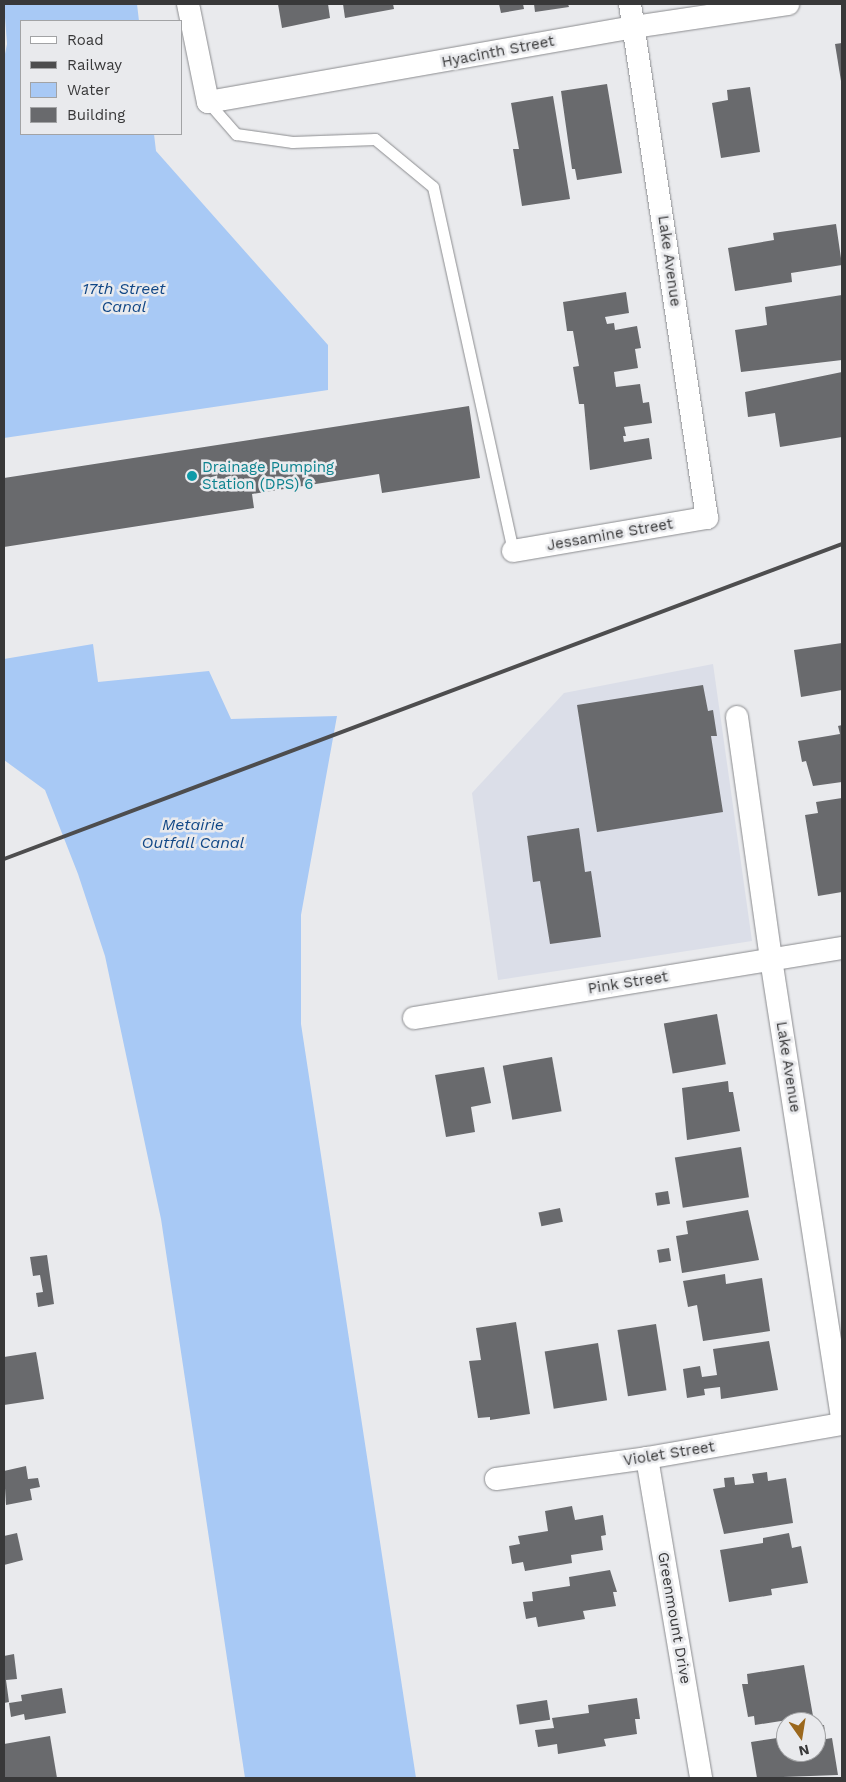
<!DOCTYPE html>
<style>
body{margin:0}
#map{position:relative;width:846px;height:1782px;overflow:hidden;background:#e9eaed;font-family:"Work Sans",sans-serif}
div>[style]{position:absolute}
.built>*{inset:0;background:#dbdee8}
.water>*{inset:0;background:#a8c9f5}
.building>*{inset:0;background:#696a6d;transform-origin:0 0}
.roads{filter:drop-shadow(0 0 1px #8b8c8f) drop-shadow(0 0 1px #8b8c8f)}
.lane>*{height:11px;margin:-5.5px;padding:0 5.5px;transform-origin:5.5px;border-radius:5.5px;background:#fff}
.street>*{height:22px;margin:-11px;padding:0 11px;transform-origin:11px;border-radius:11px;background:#fff}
.rail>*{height:4px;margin:-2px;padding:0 2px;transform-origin:2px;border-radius:2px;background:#4d4d4e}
.dots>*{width:14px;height:14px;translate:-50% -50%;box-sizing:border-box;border:2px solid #e9eaed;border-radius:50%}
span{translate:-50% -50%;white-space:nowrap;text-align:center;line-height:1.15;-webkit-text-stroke:5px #e9eaed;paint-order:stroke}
.street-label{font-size:15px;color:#383839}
.culture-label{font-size:15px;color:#0d838f}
.left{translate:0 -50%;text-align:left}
.water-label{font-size:16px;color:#114786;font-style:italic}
.frame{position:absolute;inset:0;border:5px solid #383839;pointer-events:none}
.legend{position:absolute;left:20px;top:20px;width:162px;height:115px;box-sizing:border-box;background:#e9eaed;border:1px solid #a2a3a5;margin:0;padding:6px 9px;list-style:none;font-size:15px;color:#383839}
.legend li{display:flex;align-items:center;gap:10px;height:25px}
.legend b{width:25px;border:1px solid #a2a3a5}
.north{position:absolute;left:776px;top:1712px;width:50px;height:50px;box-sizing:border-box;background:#e9eaed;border:1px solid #a2a3a5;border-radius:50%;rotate:167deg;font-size:14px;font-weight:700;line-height:20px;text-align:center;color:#383839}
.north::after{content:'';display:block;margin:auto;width:18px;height:22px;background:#9b681d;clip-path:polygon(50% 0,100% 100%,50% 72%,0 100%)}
</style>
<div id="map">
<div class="built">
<i style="clip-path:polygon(713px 664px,752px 941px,498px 980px,472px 793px,564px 693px)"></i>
</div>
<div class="water">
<i style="clip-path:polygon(4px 4px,137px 4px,139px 21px,21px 21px,21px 134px,154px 134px,156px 151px,328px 345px,328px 390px,4px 438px,4px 59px,7px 44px)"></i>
<i style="clip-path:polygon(93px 644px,98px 682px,209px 671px,231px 719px,337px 716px,301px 915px,301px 1024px,416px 1778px,245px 1778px,161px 1219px,105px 956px,78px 874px,45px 790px,4px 760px,4px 659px)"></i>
</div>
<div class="building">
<i style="clip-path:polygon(278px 4px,328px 4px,330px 18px,282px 28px)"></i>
<i style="clip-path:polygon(343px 4px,393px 4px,394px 9px,345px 18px)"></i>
<i style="clip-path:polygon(499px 4px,523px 4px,524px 9px,501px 13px)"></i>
<i style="clip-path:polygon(534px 4px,568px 4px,569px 7px,535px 12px)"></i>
<i style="clip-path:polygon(842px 43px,842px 81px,841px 81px,835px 44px)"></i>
<i style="clip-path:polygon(607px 84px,622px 173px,577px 180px,575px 169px,572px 169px,561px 91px)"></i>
<i style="clip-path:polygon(750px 87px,760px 152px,721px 158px,712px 103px,728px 100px,727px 90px)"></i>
<i style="clip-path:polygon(553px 96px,570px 199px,522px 206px,513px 149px,519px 149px,511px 103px)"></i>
<i style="clip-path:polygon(836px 224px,842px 265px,791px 273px,792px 282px,735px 291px,728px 248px,774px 240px,773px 233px)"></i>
<i style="clip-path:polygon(626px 292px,629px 313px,605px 317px,607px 324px,614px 323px,615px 330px,637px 326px,641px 348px,635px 349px,638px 368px,614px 372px,616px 387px,640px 384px,643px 403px,649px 402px,652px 423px,624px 427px,626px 436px,623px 436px,624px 442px,649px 438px,652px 459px,590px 470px,584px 404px,579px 404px,573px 367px,579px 366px,573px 331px,567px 331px,563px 302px)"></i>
<i style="clip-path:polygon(842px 295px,842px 360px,741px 372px,735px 330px,767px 325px,765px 307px)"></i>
<i style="clip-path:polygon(842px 372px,842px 437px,780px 447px,775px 413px,748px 417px,745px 392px)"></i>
<i style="clip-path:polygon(469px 406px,480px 478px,382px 493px,379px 474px,252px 494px,254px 508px,4px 547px,4px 478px)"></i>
<i style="clip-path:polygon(842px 643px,842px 690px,801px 697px,794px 650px)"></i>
<i style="clip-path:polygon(703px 685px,708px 711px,713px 710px,717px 736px,711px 736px,723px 812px,597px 832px,577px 705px)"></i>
<i style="clip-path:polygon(842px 725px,842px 782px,813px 786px,806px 761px,802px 762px,798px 741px,840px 734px,838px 726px)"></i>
<i style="clip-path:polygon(842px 798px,842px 892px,818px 896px,805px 815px,818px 813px,816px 802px)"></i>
<i style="clip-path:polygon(579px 828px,585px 872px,591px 871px,601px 937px,550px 944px,540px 881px,533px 882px,527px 836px)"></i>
<i style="left:717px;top:1014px;width:51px;height:54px;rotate:80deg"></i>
<i style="left:552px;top:1057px;width:55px;height:50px;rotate:80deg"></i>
<i style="clip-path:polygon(484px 1067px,491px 1103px,471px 1107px,475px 1132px,446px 1137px,435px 1075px)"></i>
<i style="clip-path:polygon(728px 1081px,729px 1092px,733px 1092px,740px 1131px,687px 1140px,682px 1088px)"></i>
<i style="left:741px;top:1147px;width:51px;height:67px;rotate:81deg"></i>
<i style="left:668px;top:1191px;width:13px;height:13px;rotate:81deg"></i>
<i style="left:560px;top:1208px;width:14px;height:22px;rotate:78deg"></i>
<i style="clip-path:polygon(748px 1210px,759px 1260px,682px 1273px,676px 1236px,688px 1234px,686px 1221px)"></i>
<i style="left:669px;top:1248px;width:13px;height:12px;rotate:81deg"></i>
<i style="clip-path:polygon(47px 1255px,54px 1304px,38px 1307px,36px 1293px,43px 1292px,40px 1275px,33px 1276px,30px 1257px)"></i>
<i style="clip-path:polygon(725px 1274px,726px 1284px,762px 1278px,770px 1331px,703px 1341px,697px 1305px,688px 1307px,683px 1281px)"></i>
<i style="clip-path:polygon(516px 1322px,530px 1414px,490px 1420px,490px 1417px,478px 1418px,469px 1361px,481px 1360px,476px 1328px)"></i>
<i style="left:656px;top:1324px;width:67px;height:39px;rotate:81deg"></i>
<i style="clip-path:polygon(769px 1341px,778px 1390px,721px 1399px,720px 1387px,704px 1389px,705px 1395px,687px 1398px,683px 1369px,700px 1366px,702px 1377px,717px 1375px,713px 1349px)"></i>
<i style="left:598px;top:1343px;width:58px;height:54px;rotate:81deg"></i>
<i style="clip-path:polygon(36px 1352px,44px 1399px,4px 1405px,4px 1357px)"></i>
<i style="clip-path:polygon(26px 1466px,28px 1479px,38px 1478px,40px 1487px,30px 1489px,32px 1500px,6px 1505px,4px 1471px)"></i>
<i style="clip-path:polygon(767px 1472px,768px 1481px,786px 1478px,793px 1523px,724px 1534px,713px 1489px,725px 1487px,724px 1478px,734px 1477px,735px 1485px,754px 1483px,752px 1474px)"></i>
<i style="clip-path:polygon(572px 1506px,575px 1520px,603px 1515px,606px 1535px,601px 1536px,603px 1550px,571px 1555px,572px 1563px,525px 1571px,523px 1562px,512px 1564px,509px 1546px,520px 1544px,518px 1536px,548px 1531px,545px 1511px)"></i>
<i style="clip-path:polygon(17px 1533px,23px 1560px,4px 1565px,4px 1536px)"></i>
<i style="clip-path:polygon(789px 1533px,792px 1548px,801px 1546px,808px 1583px,771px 1589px,772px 1595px,729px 1602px,720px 1550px,763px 1543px,763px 1538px)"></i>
<i style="clip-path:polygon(610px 1570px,617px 1592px,613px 1592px,616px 1606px,583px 1611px,585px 1619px,538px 1627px,536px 1617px,526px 1619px,523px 1602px,533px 1601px,532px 1592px,570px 1586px,569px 1577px)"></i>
<i style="clip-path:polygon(14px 1654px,17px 1679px,6px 1680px,9px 1702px,4px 1703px,4px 1656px)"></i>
<i style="clip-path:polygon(804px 1665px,813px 1716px,755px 1725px,754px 1716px,748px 1717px,742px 1684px,748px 1684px,747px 1674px)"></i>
<i style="clip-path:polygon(62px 1688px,66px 1713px,25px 1720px,24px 1714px,11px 1717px,9px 1703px,22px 1701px,21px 1695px)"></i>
<i style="clip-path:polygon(637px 1698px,640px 1719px,635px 1719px,637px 1734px,604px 1739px,606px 1746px,558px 1754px,557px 1744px,538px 1747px,535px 1730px,554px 1728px,552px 1718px,589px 1713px,588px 1705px)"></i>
<i style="left:547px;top:1700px;width:20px;height:31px;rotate:81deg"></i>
<i style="clip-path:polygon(824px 1725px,826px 1739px,832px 1738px,838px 1775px,757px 1778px,751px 1742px,784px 1737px,783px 1731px,786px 1731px,786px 1752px,816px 1752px,816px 1726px)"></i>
<i style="clip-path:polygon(50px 1736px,57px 1778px,4px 1778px,4px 1744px)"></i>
</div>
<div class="roads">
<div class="lane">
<i style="left:208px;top:102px;width:43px;rotate:48.8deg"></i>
<i style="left:236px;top:134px;width:57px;rotate:8.1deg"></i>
<i style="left:292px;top:142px;width:83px;rotate:-2.1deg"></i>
<i style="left:375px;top:139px;width:75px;rotate:39.6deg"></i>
<i style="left:433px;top:187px;width:373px;rotate:77.6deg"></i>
</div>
<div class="street">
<i style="left:188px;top:4px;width:100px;rotate:78.5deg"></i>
<i style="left:208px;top:102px;width:433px;rotate:-10deg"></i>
<i style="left:634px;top:27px;width:156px;rotate:-8.5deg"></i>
<i style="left:513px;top:551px;width:197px;rotate:-9.7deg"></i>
<i style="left:707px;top:518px;width:520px;rotate:-98.52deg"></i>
<i style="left:737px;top:717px;width:244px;rotate:82deg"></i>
<i style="left:771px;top:959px;width:462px;rotate:81.2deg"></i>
<i style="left:414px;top:1018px;width:434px;rotate:-9.3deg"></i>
<i style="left:647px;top:1458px;width:325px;rotate:80.4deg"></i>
<i style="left:496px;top:1479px;width:152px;rotate:-7.9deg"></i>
<i style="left:647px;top:1458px;width:198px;rotate:-9.9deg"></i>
</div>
</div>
<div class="rail">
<i style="left:4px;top:859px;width:895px;rotate:-20.6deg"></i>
</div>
<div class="dots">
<i style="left:192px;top:476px;background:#0f9aa8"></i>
</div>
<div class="street-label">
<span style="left:498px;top:52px;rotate:-11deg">Hyacinth Street</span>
<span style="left:669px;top:261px;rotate:82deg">Lake Avenue</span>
<span style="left:610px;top:535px;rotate:-10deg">Jessamine Street</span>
<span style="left:628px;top:983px;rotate:-9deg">Pink Street</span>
<span style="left:788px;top:1067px;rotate:81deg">Lake Avenue</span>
<span style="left:669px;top:1454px;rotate:-9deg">Violet Street</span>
<span style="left:674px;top:1618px;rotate:80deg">Greenmount Drive</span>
</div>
<div class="culture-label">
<span class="left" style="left:202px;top:476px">Drainage Pumping<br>Station (DPS) 6</span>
</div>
<div class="water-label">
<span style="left:124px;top:298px">17th Street<br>Canal</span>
<span style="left:193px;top:834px">Metairie<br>Outfall Canal</span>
</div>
<div class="frame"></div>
<ul class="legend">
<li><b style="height:6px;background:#fff"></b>Road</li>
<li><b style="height:6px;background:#4d4d4e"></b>Railway</li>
<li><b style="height:14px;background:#a8c9f5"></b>Water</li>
<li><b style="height:14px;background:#696a6d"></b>Building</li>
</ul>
<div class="north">N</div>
</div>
